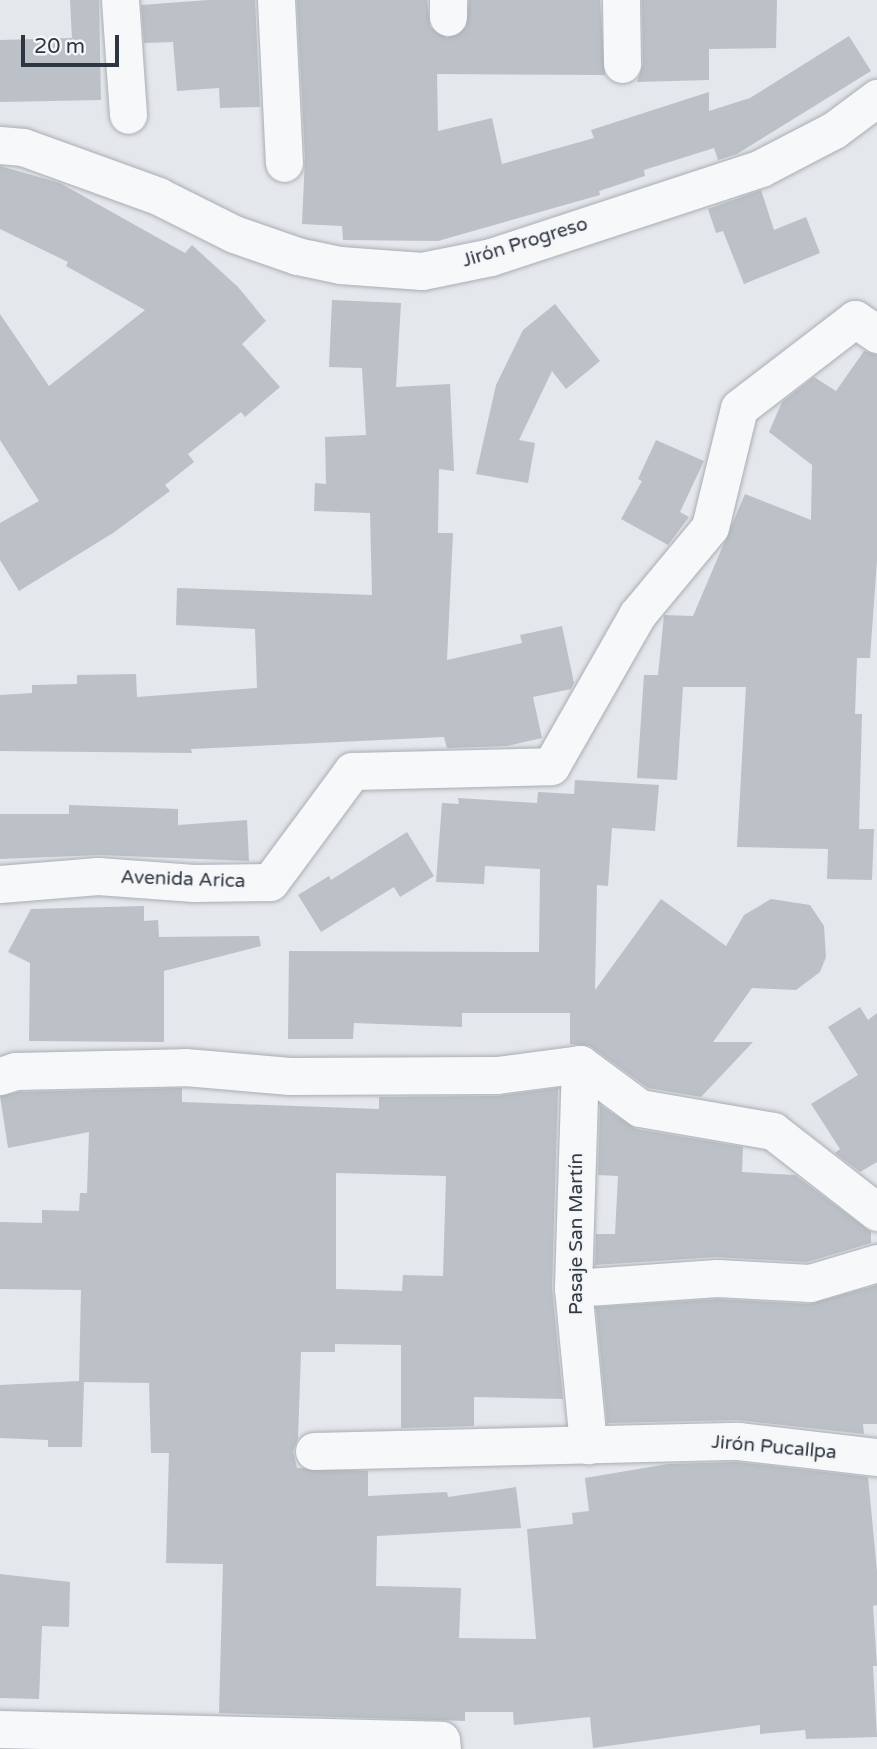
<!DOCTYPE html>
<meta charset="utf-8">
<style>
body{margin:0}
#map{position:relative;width:877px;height:1749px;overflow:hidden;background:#e4e7eb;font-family:"Varela Round",sans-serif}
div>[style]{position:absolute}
.building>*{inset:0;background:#bcc1c7}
.roads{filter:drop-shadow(0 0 2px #a9aeb5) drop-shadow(0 0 2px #a9aeb5)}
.minor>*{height:37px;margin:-18.5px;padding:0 18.5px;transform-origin:18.5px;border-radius:18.5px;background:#f7f8f9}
span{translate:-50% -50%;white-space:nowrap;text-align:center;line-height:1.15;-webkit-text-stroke:5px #f4f6f8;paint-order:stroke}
.street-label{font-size:19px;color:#2d3641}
.scale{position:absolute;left:21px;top:35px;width:98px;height:32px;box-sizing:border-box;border:4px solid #2d3641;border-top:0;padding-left:9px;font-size:21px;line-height:24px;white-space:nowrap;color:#2d3641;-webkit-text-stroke:5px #f4f6f8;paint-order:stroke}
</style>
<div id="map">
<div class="building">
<i style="clip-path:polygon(70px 0,99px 0,101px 100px,0 102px,0 40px,72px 38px)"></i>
<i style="clip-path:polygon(208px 0,255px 0,260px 107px,220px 108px,219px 88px,177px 91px,173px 42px,144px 43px,141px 5px)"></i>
<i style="clip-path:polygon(297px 0,427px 0,430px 27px,447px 38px,466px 27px,469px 0,600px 0,605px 75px,437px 74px,438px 131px,492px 118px,502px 164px,594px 138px,591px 130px,709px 92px,709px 111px,750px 98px,849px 36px,871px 71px,737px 154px,718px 160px,714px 148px,644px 170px,645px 176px,599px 191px,600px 195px,438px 241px,343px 240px,342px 226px,302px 224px,305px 157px)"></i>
<i style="clip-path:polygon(642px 0,777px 0,776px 48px,709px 49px,709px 80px,637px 82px,643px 64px)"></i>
<i style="clip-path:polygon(0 166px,60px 183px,185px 253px,192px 245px,238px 287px,266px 321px,242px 344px,280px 387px,245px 417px,241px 412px,188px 454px,194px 462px,165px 485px,170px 491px,113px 533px,19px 591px,0 560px,0 523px,39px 501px,0 440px,0 314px,49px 386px,145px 310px,66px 266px,68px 262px,0 229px)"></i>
<i style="clip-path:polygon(761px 190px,774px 230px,806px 217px,820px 253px,744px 284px,723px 231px,716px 233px,708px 209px)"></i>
<i style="clip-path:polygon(332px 300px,401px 303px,396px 387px,450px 384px,454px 471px,439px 469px,438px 533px,453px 533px,447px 660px,522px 643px,520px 635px,562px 626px,574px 683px,571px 689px,533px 697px,542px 738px,507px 746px,447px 748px,444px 737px,191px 749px,192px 753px,0 751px,0 695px,32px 693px,32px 685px,77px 684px,77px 675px,136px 674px,137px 697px,257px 688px,255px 629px,176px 625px,177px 588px,372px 595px,370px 513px,314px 511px,315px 483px,326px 484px,325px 437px,366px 435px,362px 368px,329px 367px)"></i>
<i style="clip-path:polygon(555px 304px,600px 361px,566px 389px,552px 371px,519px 440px,535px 443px,528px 483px,476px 474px,496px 385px,523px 330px)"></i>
<i style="clip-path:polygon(864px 351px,877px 355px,877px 560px,870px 658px,857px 658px,855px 714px,862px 714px,859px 829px,874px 829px,872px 880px,827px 879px,828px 849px,737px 847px,746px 687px,683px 687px,677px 780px,637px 778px,644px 675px,658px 675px,664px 615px,693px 616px,745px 494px,811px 520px,812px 465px,769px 432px,782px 402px,814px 377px,836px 391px)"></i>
<i style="clip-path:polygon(656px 440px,704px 461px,680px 512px,689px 517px,668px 545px,621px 519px,642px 481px,638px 479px)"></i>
<i style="clip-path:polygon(575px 780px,659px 785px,655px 831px,612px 828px,608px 886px,597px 885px,595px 990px,661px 899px,726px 946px,744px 915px,771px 899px,810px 905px,824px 926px,826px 957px,820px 972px,796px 990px,752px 988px,713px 1042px,753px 1042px,701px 1097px,648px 1088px,590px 1046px,570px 1044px,570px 1013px,462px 1013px,462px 1027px,354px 1023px,353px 1039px,288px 1039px,289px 951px,539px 952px,540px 869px,485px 866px,484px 884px,436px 882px,442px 803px,459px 804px,458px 798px,537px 803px,538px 792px,574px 794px)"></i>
<i style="clip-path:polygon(69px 805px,178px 809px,178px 825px,247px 820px,249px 861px,100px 855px,0 859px,0 814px,69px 814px)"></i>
<i style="clip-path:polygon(407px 832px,434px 876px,400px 897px,394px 887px,321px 932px,298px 895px,329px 876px,331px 880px)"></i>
<i style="clip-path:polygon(144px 906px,144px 921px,158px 920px,159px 937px,259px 936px,261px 946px,164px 971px,164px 1042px,29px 1041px,30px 963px,8px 952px,31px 909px)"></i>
<i style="clip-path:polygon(860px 1007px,868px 1020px,877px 1013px,877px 1162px,860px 1172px,835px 1153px,840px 1149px,811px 1104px,858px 1075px,828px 1027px)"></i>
<i style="clip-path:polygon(evenodd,182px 1088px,182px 1102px,379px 1109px,379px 1097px,497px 1096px,558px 1088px,552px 1288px,563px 1399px,474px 1397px,474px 1426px,401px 1428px,401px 1345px,335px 1344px,335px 1352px,301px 1352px,298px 1438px,293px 1451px,297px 1468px,368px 1471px,368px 1496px,447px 1492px,448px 1497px,516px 1487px,521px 1528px,377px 1536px,376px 1586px,461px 1588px,459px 1638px,536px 1639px,527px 1529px,573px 1524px,572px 1513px,589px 1511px,585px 1478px,668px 1464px,737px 1462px,868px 1477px,877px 1571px,877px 1605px,873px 1606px,877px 1666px,873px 1666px,877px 1737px,806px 1739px,805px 1730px,760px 1734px,760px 1725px,593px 1748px,590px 1717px,514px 1725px,513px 1712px,465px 1712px,465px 1721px,219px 1713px,223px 1564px,166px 1563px,169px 1453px,151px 1453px,149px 1383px,84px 1382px,82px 1447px,48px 1447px,48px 1440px,0 1438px,0 1385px,79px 1381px,81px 1290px,0 1289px,0 1222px,42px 1223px,42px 1210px,79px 1211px,80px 1193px,87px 1193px,89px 1132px,8px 1148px,0 1096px,19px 1092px,182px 1088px,336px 1173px,446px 1176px,443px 1276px,403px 1275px,402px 1291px,336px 1289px,336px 1173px)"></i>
<i style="clip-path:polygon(600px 1105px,636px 1129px,743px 1147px,742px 1172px,795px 1175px,871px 1232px,871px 1243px,807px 1262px,716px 1257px,595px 1265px,596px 1234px,615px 1234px,618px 1176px,598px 1175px)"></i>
<i style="clip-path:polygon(877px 1285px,877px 1424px,863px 1424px,864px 1434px,738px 1420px,607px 1423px,596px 1307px,717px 1299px,809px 1304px)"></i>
<i style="clip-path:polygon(0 1574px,70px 1582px,69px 1627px,42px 1626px,39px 1699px,0 1698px)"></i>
</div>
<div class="roads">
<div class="minor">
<i style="left:120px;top:0;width:115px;rotate:86deg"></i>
<i style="left:276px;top:0;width:163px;rotate:87.2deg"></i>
<i style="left:621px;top:0;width:64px;rotate:89.1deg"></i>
<i style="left:448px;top:17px;width:17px;rotate:-90deg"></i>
<i style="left:0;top:145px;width:23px;rotate:5deg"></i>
<i style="left:23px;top:147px;width:144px;rotate:19.9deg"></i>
<i style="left:158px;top:196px;width:85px;rotate:26.6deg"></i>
<i style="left:234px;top:234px;width:67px;rotate:19.2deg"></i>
<i style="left:297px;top:256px;width:44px;rotate:11.8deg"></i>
<i style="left:340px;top:265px;width:82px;rotate:4.2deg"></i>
<i style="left:422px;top:271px;width:70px;rotate:-11.5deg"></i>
<i style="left:491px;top:257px;width:284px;rotate:-18.2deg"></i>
<i style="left:761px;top:168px;width:82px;rotate:-27.5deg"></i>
<i style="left:834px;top:130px;width:54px;rotate:-36.7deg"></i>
<i style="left:0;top:884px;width:98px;rotate:-4.7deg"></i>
<i style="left:98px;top:876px;width:96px;rotate:4.2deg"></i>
<i style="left:194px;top:883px;width:76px;rotate:-0.8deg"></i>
<i style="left:270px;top:882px;width:138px;rotate:-53.5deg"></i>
<i style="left:352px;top:771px;width:199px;rotate:-1.4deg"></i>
<i style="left:551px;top:766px;width:174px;rotate:-60.3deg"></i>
<i style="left:637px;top:615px;width:114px;rotate:-50.3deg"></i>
<i style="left:710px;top:527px;width:122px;rotate:-76.3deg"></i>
<i style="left:739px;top:408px;width:146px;rotate:-37.5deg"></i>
<i style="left:855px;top:319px;width:27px;rotate:34deg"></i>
<i style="left:580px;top:1064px;width:224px;rotate:91.8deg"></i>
<i style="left:573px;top:1288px;width:158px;rotate:84.5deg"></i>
<i style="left:0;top:1076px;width:16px;rotate:-18deg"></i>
<i style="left:15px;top:1071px;width:170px;rotate:-1.3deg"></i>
<i style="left:185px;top:1067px;width:105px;rotate:4.9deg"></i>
<i style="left:290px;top:1076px;width:207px;rotate:-0.3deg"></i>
<i style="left:497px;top:1075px;width:84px;rotate:-7.5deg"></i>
<i style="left:580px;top:1064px;width:74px;rotate:36.3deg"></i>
<i style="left:640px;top:1108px;width:135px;rotate:9.8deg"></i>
<i style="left:773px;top:1131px;width:132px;rotate:37.9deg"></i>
<i style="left:573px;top:1288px;width:144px;rotate:-4deg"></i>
<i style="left:717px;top:1278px;width:93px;rotate:3.1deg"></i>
<i style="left:810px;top:1283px;width:70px;rotate:-16.6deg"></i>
<i style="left:314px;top:1451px;width:424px;rotate:-1.4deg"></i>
<i style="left:738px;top:1441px;width:140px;rotate:6.6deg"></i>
<i style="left:0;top:1729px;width:441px;rotate:1.4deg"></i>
<i style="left:441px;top:1740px;width:9px;rotate:84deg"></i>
</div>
</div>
<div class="street-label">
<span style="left:525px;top:243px;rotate:-17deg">Jirón Progreso</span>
<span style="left:183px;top:880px;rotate:2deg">Avenida Arica</span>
<span style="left:577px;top:1234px;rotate:-90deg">Pasaje San Martín</span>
<span style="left:774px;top:1448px;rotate:5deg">Jirón Pucallpa</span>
</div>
<div class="scale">20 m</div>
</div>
